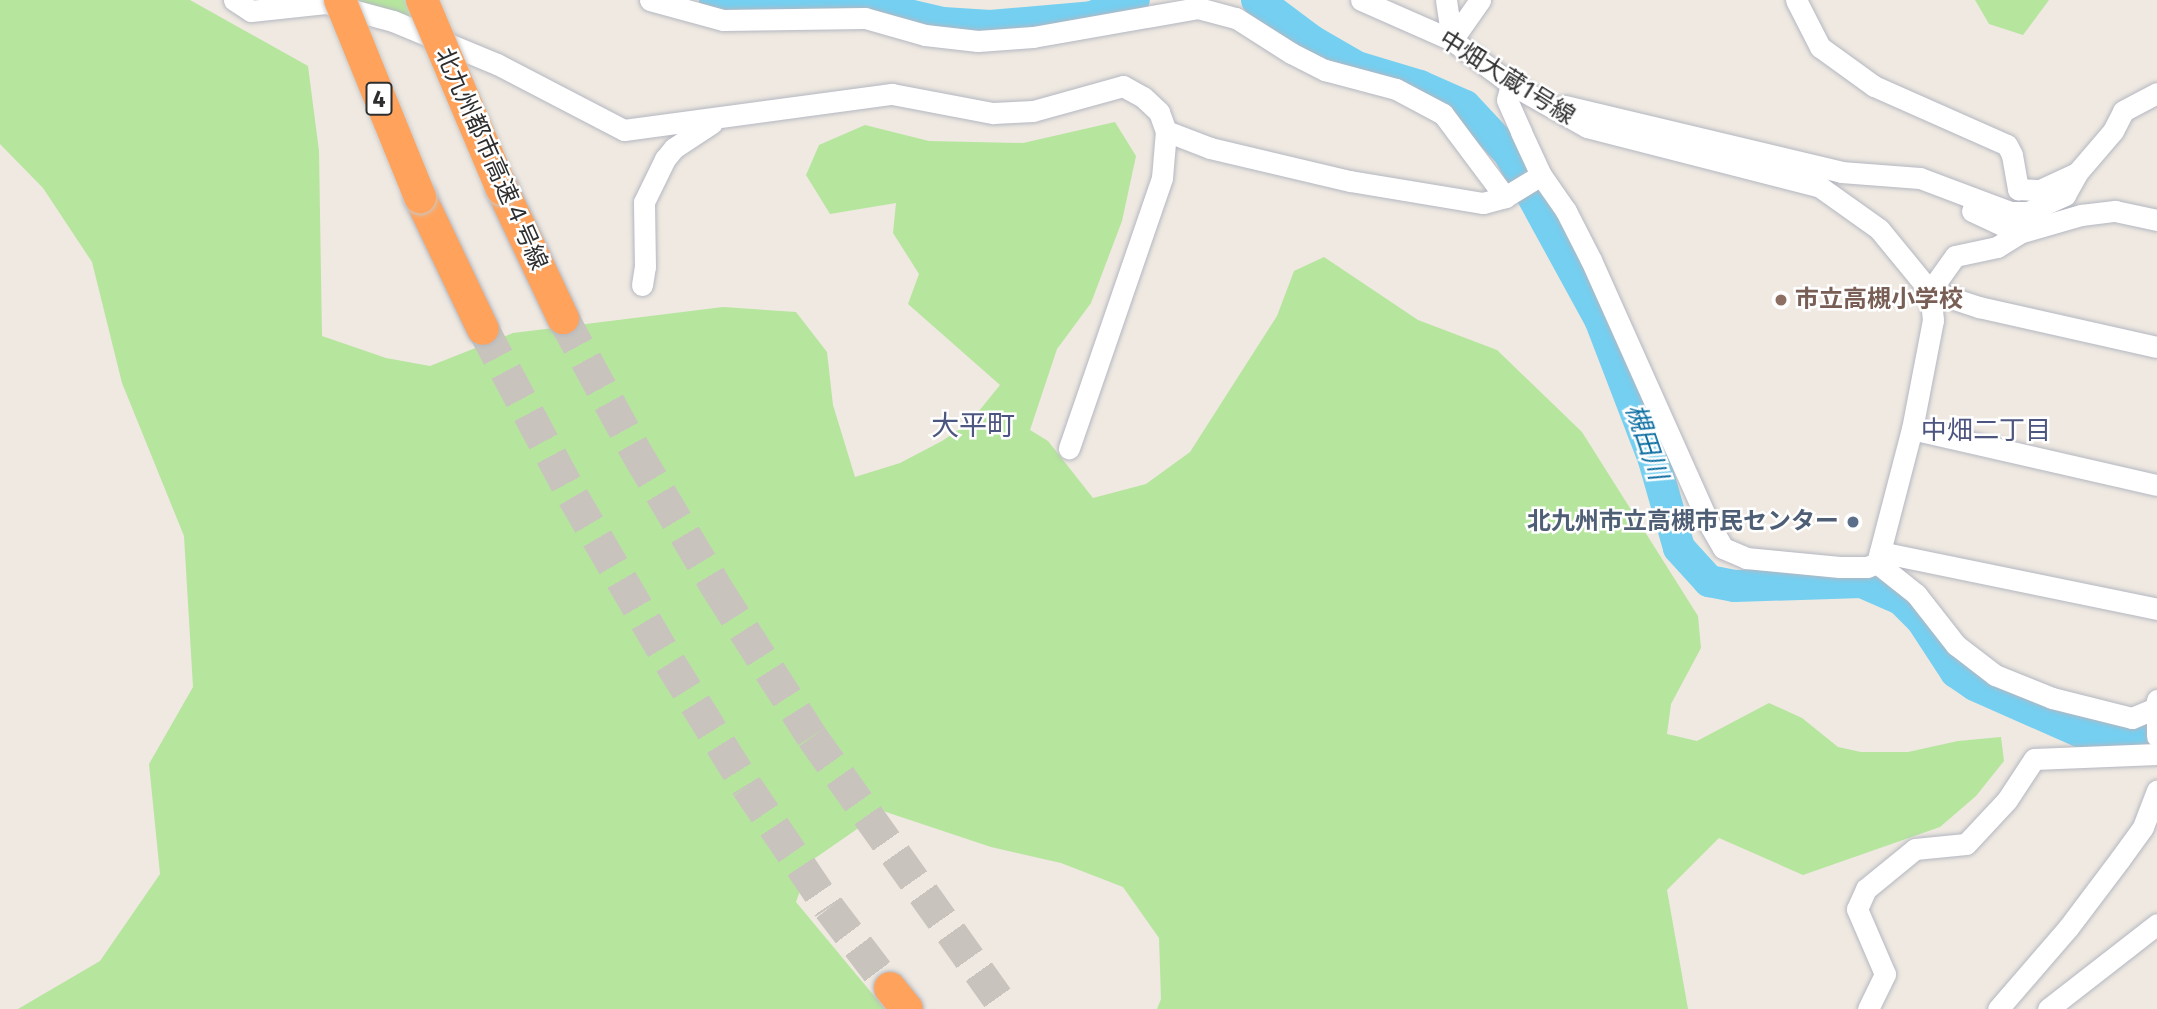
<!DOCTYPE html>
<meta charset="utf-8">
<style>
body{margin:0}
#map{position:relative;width:2157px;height:1009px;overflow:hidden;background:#efe9e1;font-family:"Fira Sans","Noto Sans JP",sans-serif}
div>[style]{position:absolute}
.green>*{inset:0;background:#b6e59e}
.river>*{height:32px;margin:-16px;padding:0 16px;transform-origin:16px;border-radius:16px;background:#75cff0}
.highway-tunnel>*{height:32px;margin-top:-16px;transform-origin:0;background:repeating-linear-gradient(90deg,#c8c4bd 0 32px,transparent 0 48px)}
.roads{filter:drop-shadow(0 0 2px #b4b7c1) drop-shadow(0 0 2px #b4b7c1)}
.minor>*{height:21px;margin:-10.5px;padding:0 10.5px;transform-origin:10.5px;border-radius:10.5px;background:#fff}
.highway>*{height:32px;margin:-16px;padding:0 16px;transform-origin:16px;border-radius:16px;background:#ffa35c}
.bridges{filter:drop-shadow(0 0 2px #c9c9c9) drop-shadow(0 0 2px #c9c9c9)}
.highway-bridge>*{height:32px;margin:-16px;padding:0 16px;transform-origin:16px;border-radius:16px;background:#ffa35c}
.dots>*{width:19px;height:19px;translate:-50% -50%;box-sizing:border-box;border:4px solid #fff;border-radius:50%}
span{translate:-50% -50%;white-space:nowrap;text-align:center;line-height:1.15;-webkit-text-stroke:5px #fff;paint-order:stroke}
.shield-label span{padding:2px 5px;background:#fff;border:2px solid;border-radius:5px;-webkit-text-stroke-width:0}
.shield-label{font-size:23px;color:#2e2e2e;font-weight:700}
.street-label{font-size:24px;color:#2e2e2e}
.education-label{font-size:24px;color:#785e54;font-weight:700}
.left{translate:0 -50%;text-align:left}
.service-label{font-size:24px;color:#4e5e75;font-weight:700}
.right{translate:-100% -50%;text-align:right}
.neighbourhood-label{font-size:26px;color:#4d5680}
.water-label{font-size:26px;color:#0d6fa3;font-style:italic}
.quarter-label{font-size:28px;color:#4d5680}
</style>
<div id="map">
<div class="green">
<i style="clip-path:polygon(0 0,190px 0,308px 66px,319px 151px,322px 336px,386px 358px,430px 366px,513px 333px,723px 307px,796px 312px,827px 352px,833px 405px,855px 477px,900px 463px,942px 441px,970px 422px,1000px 385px,908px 304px,919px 274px,893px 233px,896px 203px,830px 214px,806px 175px,819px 145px,865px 125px,929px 141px,1023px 143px,1115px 122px,1136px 156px,1122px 221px,1091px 303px,1057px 349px,1030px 430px,1048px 441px,1093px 498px,1146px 484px,1190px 452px,1277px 316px,1294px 271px,1324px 257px,1418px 320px,1497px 350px,1582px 432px,1698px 616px,1701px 648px,1671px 704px,1667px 734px,1697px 741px,1769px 703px,1802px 718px,1838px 747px,1861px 752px,1908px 752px,1958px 741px,2001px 737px,2004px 761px,1976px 796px,1940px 827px,1803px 875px,1719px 838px,1667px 890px,1688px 1009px,1157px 1009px,1161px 999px,1159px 938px,1123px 887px,1061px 863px,991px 847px,883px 811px,811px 861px,796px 902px,885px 1009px,18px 1009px,100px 961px,160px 874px,149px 764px,193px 687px,184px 536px,122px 383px,92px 262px,43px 188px,0 144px)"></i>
<i style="clip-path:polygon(356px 0,407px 0,416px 24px)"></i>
<i style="clip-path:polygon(1975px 0,2049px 0,2023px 35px,1989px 24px)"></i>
</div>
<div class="river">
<i style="left:715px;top:0;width:22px;rotate:16deg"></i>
<i style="left:736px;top:6px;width:129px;rotate:-0.4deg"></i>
<i style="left:865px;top:5px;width:80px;rotate:13deg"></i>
<i style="left:943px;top:23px;width:47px;rotate:3.7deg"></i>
<i style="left:990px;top:26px;width:102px;rotate:-5deg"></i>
<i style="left:1092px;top:17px;width:45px;rotate:-22deg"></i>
<i style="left:1257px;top:0;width:69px;rotate:36.7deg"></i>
<i style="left:1312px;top:41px;width:52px;rotate:30deg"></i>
<i style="left:1357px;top:67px;width:66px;rotate:16.8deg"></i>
<i style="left:1420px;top:86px;width:49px;rotate:24deg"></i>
<i style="left:1465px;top:106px;width:64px;rotate:46.9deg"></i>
<i style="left:1509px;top:153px;width:189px;rotate:61.3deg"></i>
<i style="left:1600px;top:319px;width:151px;rotate:69deg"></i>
<i style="left:1654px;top:460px;width:91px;rotate:74.1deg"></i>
<i style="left:1679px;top:548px;width:45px;rotate:47.7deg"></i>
<i style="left:1709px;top:581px;width:26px;rotate:11deg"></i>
<i style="left:1735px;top:586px;width:127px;rotate:-1.8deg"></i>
<i style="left:1862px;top:582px;width:43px;rotate:23.6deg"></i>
<i style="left:1901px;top:599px;width:30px;rotate:45deg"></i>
<i style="left:1922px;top:620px;width:62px;rotate:56.8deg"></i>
<i style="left:1956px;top:672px;width:23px;rotate:34deg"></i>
<i style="left:1975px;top:685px;width:114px;rotate:23.9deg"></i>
<i style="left:2079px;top:731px;width:61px;rotate:9.5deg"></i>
<i style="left:2139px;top:741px;width:21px;rotate:-29deg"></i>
</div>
<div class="highway-tunnel">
<i style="left:563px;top:318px;width:153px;rotate:61.4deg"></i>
<i style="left:636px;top:452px;width:161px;rotate:59.3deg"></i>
<i style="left:718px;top:590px;width:174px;rotate:57.4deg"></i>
<i style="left:812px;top:737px;width:334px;rotate:54.6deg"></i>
<i style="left:483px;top:329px;width:191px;rotate:61.8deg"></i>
<i style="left:573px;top:497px;width:192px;rotate:59.7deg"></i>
<i style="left:670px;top:663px;width:146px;rotate:58.2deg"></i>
<i style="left:747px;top:787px;width:146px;rotate:55.9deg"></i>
<i style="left:829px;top:908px;width:101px;rotate:52.7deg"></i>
</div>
<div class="roads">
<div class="minor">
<i style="left:234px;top:0;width:20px;rotate:33deg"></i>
<i style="left:251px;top:11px;width:75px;rotate:-6.1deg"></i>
<i style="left:326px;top:3px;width:69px;rotate:15deg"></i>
<i style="left:393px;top:21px;width:113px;rotate:22.5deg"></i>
<i style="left:497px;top:64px;width:143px;rotate:27.5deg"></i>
<i style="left:624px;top:130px;width:270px;rotate:-7.7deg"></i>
<i style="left:892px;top:94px;width:103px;rotate:10.7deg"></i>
<i style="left:993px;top:113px;width:40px;rotate:-2.9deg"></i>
<i style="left:1033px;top:111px;width:93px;rotate:-15.5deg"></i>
<i style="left:1123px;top:86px;width:23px;rotate:29deg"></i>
<i style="left:1143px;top:97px;width:22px;rotate:43deg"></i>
<i style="left:1159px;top:112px;width:20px;rotate:70deg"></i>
<i style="left:1166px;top:131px;width:47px;rotate:94.9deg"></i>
<i style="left:1162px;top:178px;width:286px;rotate:109deg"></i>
<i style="left:650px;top:0;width:76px;rotate:15.3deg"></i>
<i style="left:723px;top:20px;width:142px;rotate:-0.8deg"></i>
<i style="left:865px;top:18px;width:62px;rotate:15.8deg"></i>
<i style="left:925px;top:35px;width:53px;rotate:6.5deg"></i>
<i style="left:978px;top:41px;width:55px;rotate:-4.2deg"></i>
<i style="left:1033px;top:37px;width:168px;rotate:-10deg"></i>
<i style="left:1198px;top:8px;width:39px;rotate:15deg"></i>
<i style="left:1236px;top:18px;width:65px;rotate:32.5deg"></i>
<i style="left:1291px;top:53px;width:38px;rotate:27deg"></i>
<i style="left:1325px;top:70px;width:73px;rotate:15deg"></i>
<i style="left:1396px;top:89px;width:53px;rotate:28deg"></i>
<i style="left:1443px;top:114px;width:104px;rotate:53.2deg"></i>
<i style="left:1361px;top:0;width:99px;rotate:23.7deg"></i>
<i style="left:1452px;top:40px;width:74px;rotate:36.7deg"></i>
<i style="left:1511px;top:84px;width:87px;rotate:29.5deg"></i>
<i style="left:1587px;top:127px;width:241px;rotate:14.4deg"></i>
<i style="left:1820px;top:187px;width:72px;rotate:35.4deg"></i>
<i style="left:1879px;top:229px;width:80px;rotate:50.6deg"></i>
<i style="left:1930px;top:291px;width:52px;rotate:18.1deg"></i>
<i style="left:1979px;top:307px;width:182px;rotate:12.7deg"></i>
<i style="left:1446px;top:0;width:40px;rotate:81.5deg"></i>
<i style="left:1796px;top:0;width:53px;rotate:62.9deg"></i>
<i style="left:1820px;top:47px;width:67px;rotate:35.8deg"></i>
<i style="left:1874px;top:86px;width:145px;rotate:23.9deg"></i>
<i style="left:2007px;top:145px;width:11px;rotate:63deg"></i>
<i style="left:2012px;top:155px;width:35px;rotate:80deg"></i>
<i style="left:2018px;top:189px;width:22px;rotate:3deg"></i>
<i style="left:2040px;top:190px;width:41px;rotate:-24.7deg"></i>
<i style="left:1452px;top:40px;width:49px;rotate:-55deg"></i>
<i style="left:1511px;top:84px;width:16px;rotate:104deg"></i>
<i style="left:1507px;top:100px;width:35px;rotate:66deg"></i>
<i style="left:1521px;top:132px;width:47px;rotate:65.1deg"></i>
<i style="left:1541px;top:175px;width:44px;rotate:55.2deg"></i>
<i style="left:1566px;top:211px;width:55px;rotate:63deg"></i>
<i style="left:1591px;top:260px;width:287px;rotate:65.9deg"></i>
<i style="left:1708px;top:522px;width:30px;rotate:60deg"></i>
<i style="left:1723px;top:548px;width:25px;rotate:23deg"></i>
<i style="left:1746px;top:558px;width:94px;rotate:5.5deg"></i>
<i style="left:1840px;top:567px;width:27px"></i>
<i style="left:1867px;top:567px;width:11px;rotate:-22deg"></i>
<i style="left:1565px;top:106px;width:284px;rotate:13.4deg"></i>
<i style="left:1841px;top:172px;width:79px;rotate:4.3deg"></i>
<i style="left:1920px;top:178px;width:96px;rotate:20.7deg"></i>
<i style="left:2010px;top:212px;width:18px"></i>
<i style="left:2028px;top:212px;width:41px;rotate:-24.7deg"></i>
<i style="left:2065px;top:195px;width:25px;rotate:-61deg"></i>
<i style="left:2077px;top:173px;width:55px;rotate:-49.4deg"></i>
<i style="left:2113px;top:131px;width:22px;rotate:-63deg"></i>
<i style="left:2123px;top:111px;width:38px;rotate:-28deg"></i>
<i style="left:1166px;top:131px;width:47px;rotate:21.1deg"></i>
<i style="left:1210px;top:148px;width:144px;rotate:13.3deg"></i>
<i style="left:1350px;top:181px;width:135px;rotate:9.4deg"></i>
<i style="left:1483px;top:203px;width:23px;rotate:-15deg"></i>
<i style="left:1505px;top:197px;width:42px;rotate:-31.4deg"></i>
<i style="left:1972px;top:211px;width:52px;rotate:25.1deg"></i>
<i style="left:2019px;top:233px;width:65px;rotate:-16.2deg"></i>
<i style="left:2081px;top:215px;width:34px;rotate:-7deg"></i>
<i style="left:2115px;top:211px;width:43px;rotate:12.1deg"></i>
<i style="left:642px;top:285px;width:18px;rotate:-81deg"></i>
<i style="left:645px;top:267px;width:65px;rotate:-90.9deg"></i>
<i style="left:644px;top:202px;width:48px;rotate:-64deg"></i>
<i style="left:665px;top:159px;width:14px;rotate:-51deg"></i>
<i style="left:674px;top:148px;width:45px;rotate:-33.3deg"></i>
<i style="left:1912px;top:429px;width:251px;rotate:12.9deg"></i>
<i style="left:1880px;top:552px;width:283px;rotate:11.6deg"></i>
<i style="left:1877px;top:563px;width:138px;rotate:-75.4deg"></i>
<i style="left:1912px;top:429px;width:111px;rotate:-79.1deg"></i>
<i style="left:1933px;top:320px;width:29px;rotate:-96deg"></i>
<i style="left:1930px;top:291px;width:43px;rotate:-54.5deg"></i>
<i style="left:1955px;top:256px;width:43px;rotate:-12.1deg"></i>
<i style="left:1997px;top:247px;width:26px;rotate:-32deg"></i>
<i style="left:1877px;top:563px;width:50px;rotate:38.5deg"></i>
<i style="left:1916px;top:594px;width:65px;rotate:51.9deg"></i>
<i style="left:1956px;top:645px;width:49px;rotate:37.6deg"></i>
<i style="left:1995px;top:675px;width:61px;rotate:22deg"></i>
<i style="left:2052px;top:698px;width:82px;rotate:14deg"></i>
<i style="left:2132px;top:718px;width:26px;rotate:-23deg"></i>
<i style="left:2156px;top:708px;width:8px;rotate:-83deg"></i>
<i style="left:2157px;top:706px;width:30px;rotate:90deg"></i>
<i style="left:1868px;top:1009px;width:39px;rotate:-64deg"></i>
<i style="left:1885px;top:974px;width:71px;rotate:-113.3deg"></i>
<i style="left:1857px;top:909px;width:22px;rotate:-66deg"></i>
<i style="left:1866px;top:889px;width:63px;rotate:-39.2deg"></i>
<i style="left:1915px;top:849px;width:51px;rotate:-5.6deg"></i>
<i style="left:1966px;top:844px;width:60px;rotate:-47deg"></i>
<i style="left:2007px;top:800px;width:49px;rotate:-56.6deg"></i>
<i style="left:2034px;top:759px;width:123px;rotate:-2.3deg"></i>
<i style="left:1998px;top:1009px;width:107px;rotate:-49.2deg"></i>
<i style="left:2068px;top:928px;width:86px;rotate:-53deg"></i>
<i style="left:2120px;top:859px;width:39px;rotate:-54deg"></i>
<i style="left:2143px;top:827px;width:39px;rotate:-69deg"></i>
<i style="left:2048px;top:1009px;width:138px;rotate:-37.9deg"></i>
</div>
<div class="highway">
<i style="left:502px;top:189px;width:143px;rotate:64.7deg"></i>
<i style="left:420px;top:197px;width:146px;rotate:64.5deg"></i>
<i style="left:890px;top:988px;width:27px;rotate:51deg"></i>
</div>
</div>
<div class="bridges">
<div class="highway-bridge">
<i style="left:340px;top:0;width:213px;rotate:67.9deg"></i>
<i style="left:422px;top:0;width:205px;rotate:67.1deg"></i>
</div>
</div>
<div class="dots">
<i style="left:1781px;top:300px;background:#8d6e63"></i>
<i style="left:1853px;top:522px;background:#5c6f8a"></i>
</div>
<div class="shield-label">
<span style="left:379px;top:99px">4</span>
</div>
<div class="street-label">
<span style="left:1507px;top:78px;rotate:32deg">中畑大蔵1号線</span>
<span style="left:491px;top:159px;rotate:66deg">北九州都市高速４号線</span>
</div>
<div class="education-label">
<span class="left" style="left:1795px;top:300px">市立高槻小学校</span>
</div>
<div class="service-label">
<span class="right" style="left:1839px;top:522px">北九州市立高槻市民センター</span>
</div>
<div class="neighbourhood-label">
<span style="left:1986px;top:431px">中畑二丁目</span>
</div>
<div class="water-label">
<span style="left:1646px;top:442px;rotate:71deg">槻田川</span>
</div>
<div class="quarter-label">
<span style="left:973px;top:426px">大平町</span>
</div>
</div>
